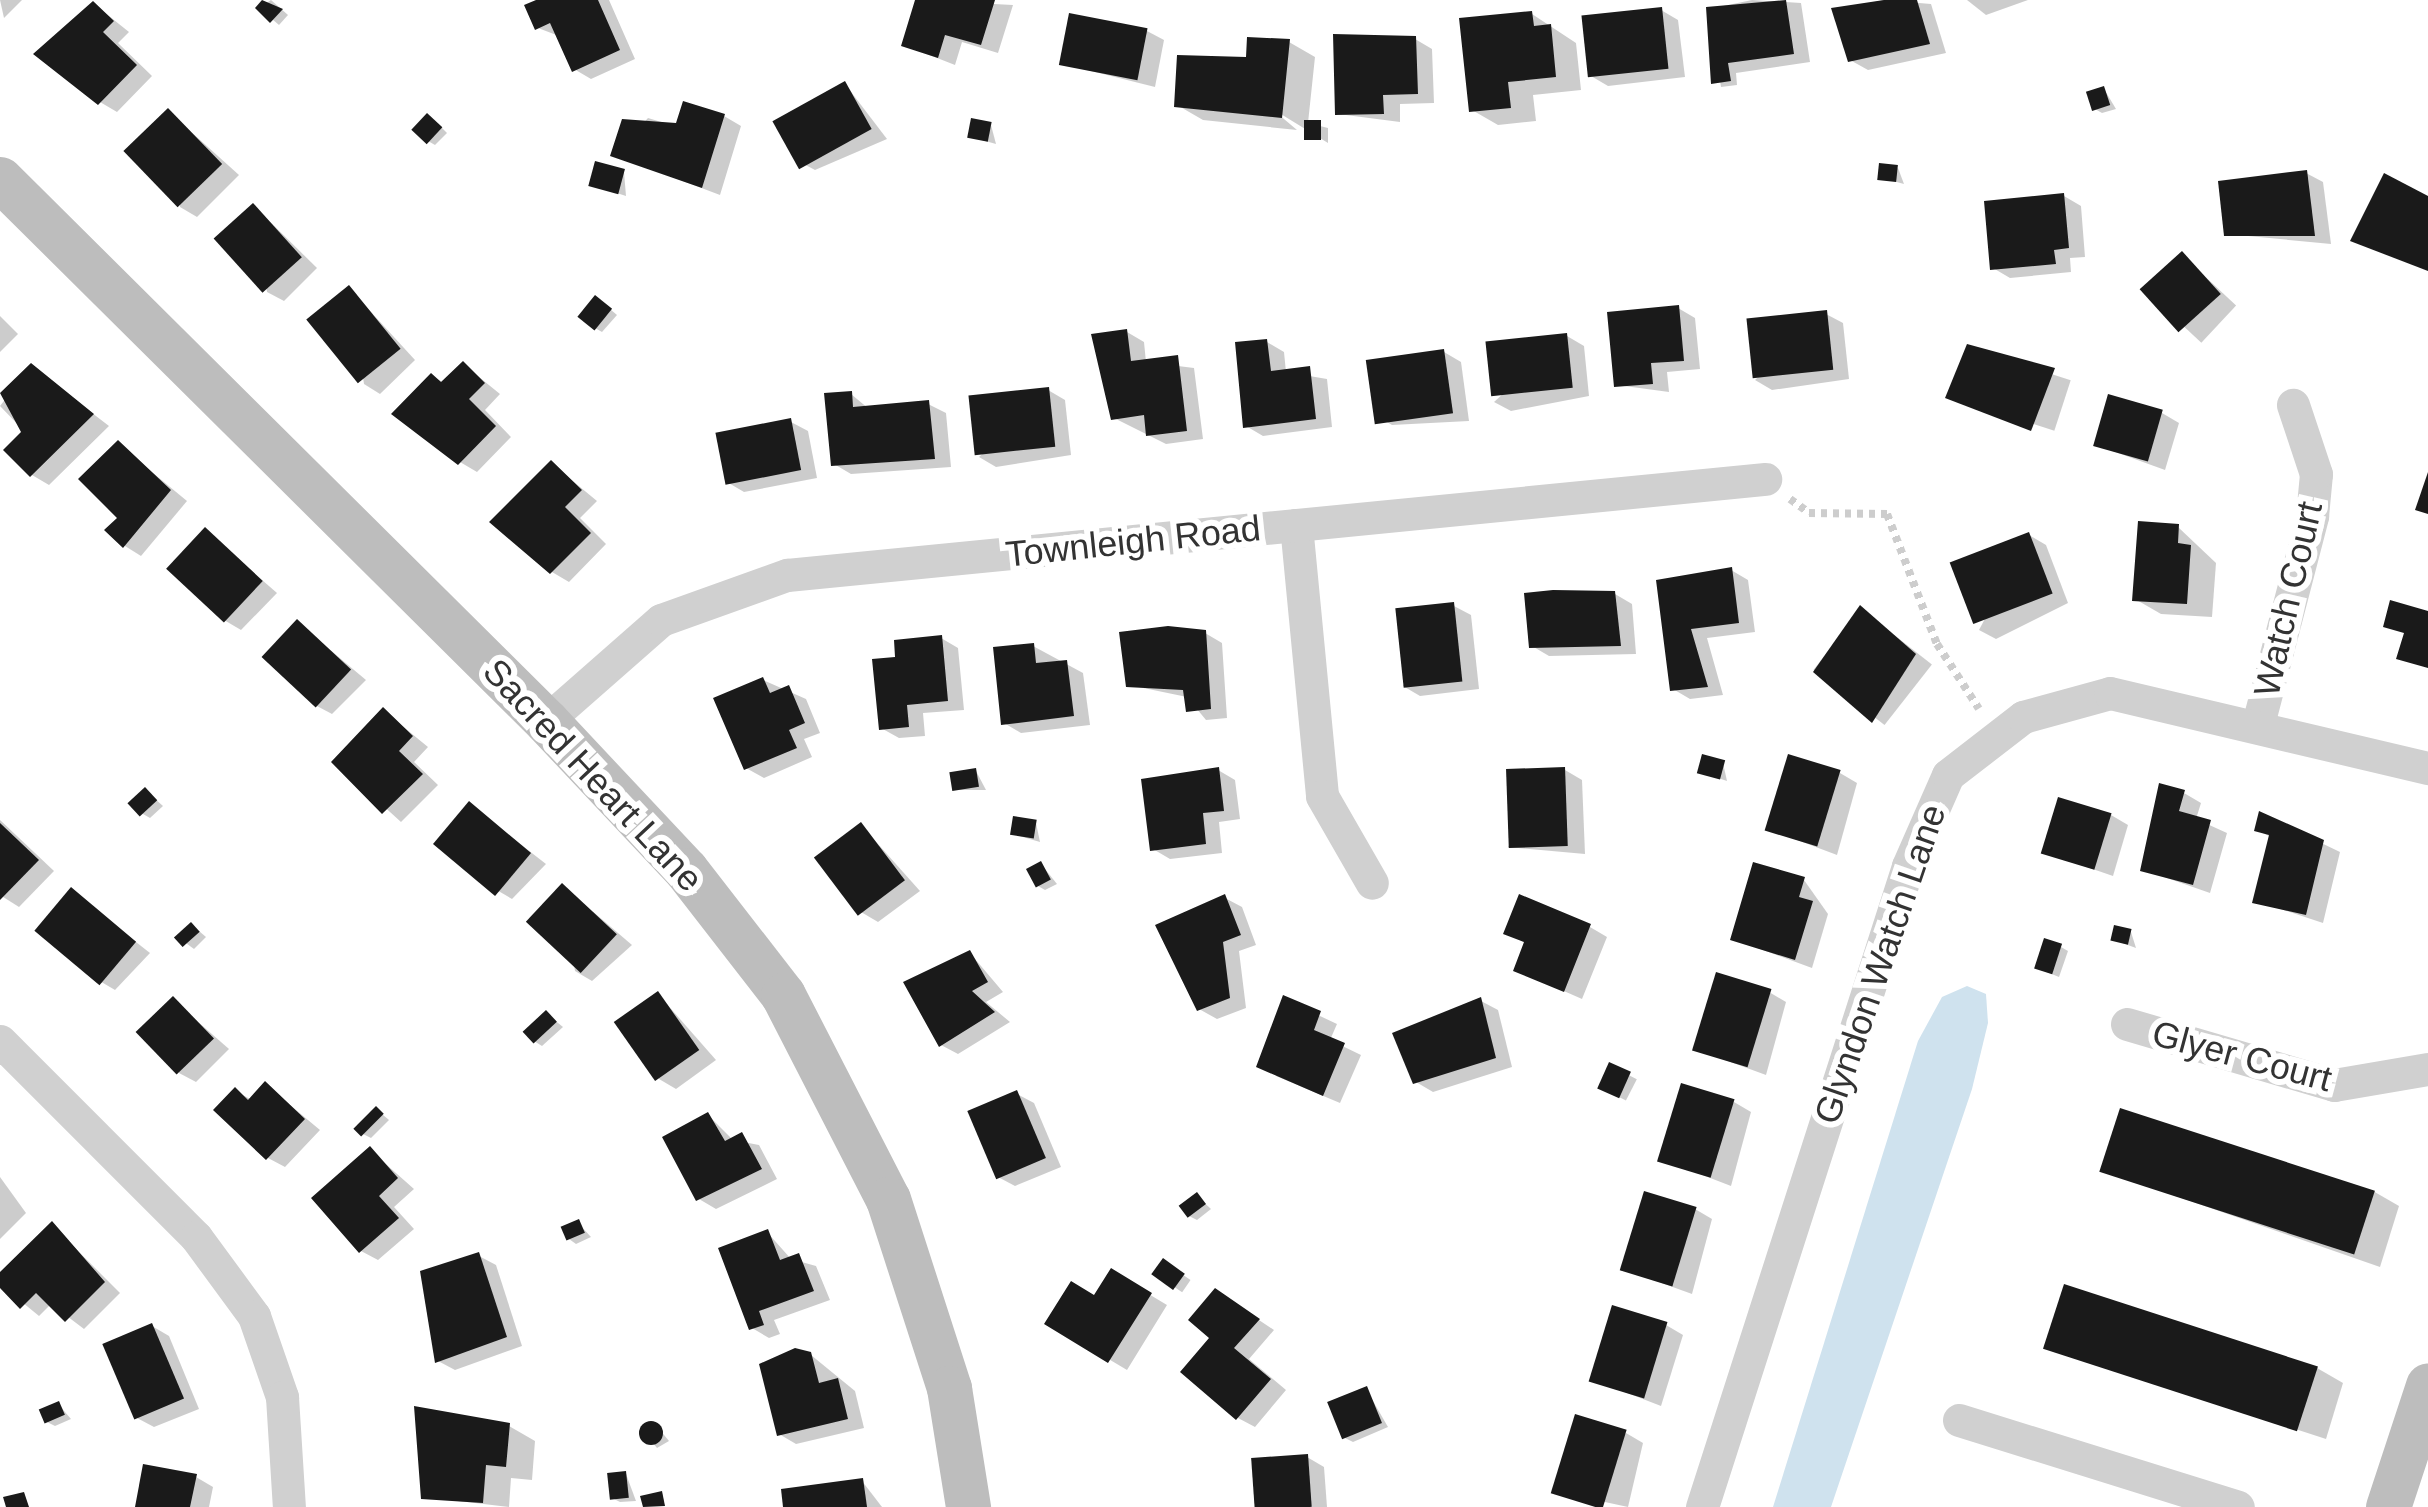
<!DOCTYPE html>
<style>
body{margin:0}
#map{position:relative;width:2428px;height:1507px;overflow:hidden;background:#fff;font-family:Arial,sans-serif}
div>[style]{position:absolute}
.water>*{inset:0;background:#cfe2ee}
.shadow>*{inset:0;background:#0003;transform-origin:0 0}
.building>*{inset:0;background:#1a1a1a;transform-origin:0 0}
.round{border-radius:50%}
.path>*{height:8px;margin-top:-4px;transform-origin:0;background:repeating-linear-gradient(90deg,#cdcdcd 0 6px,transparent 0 12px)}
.street>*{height:33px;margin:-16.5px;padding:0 16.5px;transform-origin:16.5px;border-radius:16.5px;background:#d0d0d0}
.secondary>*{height:45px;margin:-22.5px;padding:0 22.5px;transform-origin:22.5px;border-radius:22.5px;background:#bdbdbd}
span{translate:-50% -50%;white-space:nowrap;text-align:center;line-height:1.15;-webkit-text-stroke:12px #fff;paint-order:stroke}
.street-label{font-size:36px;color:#333}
</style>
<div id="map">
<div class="water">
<i style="clip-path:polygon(1967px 986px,1986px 994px,1988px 1023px,1972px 1089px,1831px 1507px,1773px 1507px,1918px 1041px,1942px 997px)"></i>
</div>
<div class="shadow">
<i style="clip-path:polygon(0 0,22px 0,4px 18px)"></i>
<i style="clip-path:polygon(271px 0,288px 15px,279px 25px,259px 8px)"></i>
<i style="clip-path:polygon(543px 0,609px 0,635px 59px,591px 79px,574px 69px,559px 36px,538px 28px)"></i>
<i style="clip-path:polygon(918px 0,1013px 5px,998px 53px,962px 42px,955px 65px,904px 45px)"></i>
<i style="clip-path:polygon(1752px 0,1801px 3px,1810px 62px,1736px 73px,1737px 85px,1721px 87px,1709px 9px)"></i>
<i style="clip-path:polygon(1884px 0,1931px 4px,1946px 53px,1868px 70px,1850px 60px,1835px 10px)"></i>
<i style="clip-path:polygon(1967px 0,2028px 0,1986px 15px)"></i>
<i style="clip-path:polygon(94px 4px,129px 32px,118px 43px,152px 76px,117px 112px,100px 102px)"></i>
<i style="clip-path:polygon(1661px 10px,1678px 20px,1685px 77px,1608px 86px,1591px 76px)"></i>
<i style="clip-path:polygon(1532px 14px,1576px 43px,1581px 90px,1533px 95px,1536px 121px,1498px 125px,1472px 110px)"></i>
<i style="clip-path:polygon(1147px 31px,1164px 40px,1155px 87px,1063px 64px)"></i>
<i style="clip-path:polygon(1415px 39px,1432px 49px,1434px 103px,1400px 104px,1400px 122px,1338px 114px)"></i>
<i style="clip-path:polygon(1289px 42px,1315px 57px,1308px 123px,1328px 128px,1328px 143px,1271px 108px,1297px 130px,1203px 120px,1177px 105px)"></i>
<i style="clip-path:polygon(845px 84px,887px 139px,815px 170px,798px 161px)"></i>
<i style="clip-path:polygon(2104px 89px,2116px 109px,2102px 113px,2095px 109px)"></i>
<i style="clip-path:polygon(169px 112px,239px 175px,197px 217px,180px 207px)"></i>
<i style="clip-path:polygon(724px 116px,741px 126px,720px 195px,614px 155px,648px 118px,678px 127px)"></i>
<i style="clip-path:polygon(435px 121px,447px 133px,435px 145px,428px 141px)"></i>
<i style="clip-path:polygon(991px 125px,996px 144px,971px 137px)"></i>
<i style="clip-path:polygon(1898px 168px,1904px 184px,1882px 178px)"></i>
<i style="clip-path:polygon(624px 172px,626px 196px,592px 185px)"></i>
<i style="clip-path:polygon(2306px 173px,2323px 182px,2331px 244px,2227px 234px)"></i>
<i style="clip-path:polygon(2064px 196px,2081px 206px,2085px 257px,2070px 258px,2071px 272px,2010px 278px,1993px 268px)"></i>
<i style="clip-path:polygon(254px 206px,317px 268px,284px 301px,267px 292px)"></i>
<i style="left:2182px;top:255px;width:74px;height:51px;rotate:43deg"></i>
<i style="clip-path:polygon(349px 288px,415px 360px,380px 394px,364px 384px)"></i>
<i style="clip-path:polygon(603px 303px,617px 315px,602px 332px,595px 328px)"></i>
<i style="clip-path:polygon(1678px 308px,1695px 318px,1700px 369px,1667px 372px,1669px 392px,1617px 385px)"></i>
<i style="clip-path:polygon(1826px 314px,1843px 323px,1849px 379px,1772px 390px,1755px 380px)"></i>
<i style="clip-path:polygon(0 316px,18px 334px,0 352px)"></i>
<i style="clip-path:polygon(1127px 332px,1144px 342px,1146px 362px,1194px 368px,1203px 439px,1166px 444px,1114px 418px)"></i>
<i style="clip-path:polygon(1567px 336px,1584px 346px,1589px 396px,1511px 411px,1494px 402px)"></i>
<i style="clip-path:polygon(1267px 342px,1284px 352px,1286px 372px,1327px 379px,1332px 427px,1263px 436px,1246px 426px)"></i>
<i style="left:1968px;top:347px;width:108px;height:53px;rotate:18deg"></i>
<i style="clip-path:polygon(1444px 352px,1461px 362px,1469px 421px,1392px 425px,1375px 415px)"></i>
<i style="clip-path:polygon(463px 364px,500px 394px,485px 410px,511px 437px,477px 472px,460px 462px,432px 376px,444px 383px)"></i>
<i style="clip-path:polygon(31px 366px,109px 426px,49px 485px,32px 475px,25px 432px,0 406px)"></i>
<i style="clip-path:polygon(1048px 390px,1065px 400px,1071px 455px,996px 467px,979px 457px)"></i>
<i style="clip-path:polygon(851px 394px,869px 409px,928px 404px,946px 413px,951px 467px,851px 474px,834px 464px)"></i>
<i style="clip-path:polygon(2162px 413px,2179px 423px,2165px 470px,2096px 445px)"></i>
<i style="clip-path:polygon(791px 422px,808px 431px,817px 478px,744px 492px,727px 482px)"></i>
<i style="clip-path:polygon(118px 444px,187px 501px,141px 556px,125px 546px)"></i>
<i style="clip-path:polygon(551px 463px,597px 501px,580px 518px,606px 544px,569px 582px,552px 572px)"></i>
<i style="clip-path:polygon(2178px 527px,2216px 563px,2212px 617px,2161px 614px,2135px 599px)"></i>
<i style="clip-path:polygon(206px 531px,277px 593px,241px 630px,224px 620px)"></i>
<i style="clip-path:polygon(2029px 535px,2046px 545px,2068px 603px,1996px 639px,1979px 630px)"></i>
<i style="clip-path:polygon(1731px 570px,1748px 580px,1755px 632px,1707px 638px,1723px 695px,1690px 699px,1673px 689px,1660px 582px)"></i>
<i style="clip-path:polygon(1615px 594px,1632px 604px,1636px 654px,1549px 656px,1532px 646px)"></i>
<i style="clip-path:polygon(1454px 606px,1471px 615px,1479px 689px,1420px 696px,1403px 686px)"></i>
<i style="left:1861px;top:609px;width:90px;height:77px;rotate:38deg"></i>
<i style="clip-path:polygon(298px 623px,366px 680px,332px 714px,315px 705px)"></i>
<i style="clip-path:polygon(1205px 633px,1222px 643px,1227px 718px,1206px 720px,1187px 697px,1129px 685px)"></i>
<i style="clip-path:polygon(941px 638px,958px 648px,964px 710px,923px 713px,925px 736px,899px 738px,881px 728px,899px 660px)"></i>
<i style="clip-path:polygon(1033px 646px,1083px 673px,1090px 725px,1021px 733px,1004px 723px)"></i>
<i style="clip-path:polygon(763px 680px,806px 699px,820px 733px,804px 739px,812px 757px,764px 778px,746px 768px)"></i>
<i style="clip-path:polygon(384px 711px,428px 747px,414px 762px,438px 785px,401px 822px,335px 762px)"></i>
<i style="clip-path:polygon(1723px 763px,1727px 781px,1700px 772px)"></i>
<i style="clip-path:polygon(1218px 770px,1235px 780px,1240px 819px,1219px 822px,1222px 853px,1170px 859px,1153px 849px)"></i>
<i style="clip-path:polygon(1565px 770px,1582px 780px,1585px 854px,1508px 847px)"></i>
<i style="clip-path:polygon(976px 771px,986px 790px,955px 790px)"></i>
<i style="clip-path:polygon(1840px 773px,1857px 783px,1837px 855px,1768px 829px)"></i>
<i style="clip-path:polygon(145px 790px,163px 806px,150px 818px,143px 814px)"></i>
<i style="clip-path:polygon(2184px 793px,2201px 803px,2196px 819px,2227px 833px,2210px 893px,2144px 870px)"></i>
<i style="clip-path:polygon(470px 805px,546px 864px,512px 899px,495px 889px)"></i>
<i style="clip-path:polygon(2261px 814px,2340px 852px,2323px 923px,2256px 901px,2271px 837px,2257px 830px)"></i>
<i style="clip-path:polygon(2111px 815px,2128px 825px,2113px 876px,2046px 853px)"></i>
<i style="clip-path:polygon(0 820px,54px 871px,19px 907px,0 895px)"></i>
<i style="clip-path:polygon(1036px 823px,1040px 842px,1013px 834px)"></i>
<i style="clip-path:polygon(861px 825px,920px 891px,878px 922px,861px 912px)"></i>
<i style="clip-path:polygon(1041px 864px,1057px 884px,1045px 890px,1038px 886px)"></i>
<i style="clip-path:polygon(1804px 880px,1828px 914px,1812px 968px,1733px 939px)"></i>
<i style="clip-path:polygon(563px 886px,632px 945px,592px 981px,575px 971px)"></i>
<i style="clip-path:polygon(71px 891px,150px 953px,115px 990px,98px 980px)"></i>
<i style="clip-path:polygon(1225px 898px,1242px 907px,1256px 945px,1239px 951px,1246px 1008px,1217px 1019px,1199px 1009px)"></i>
<i style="clip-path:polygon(192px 925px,206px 937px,194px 949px,179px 938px)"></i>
<i style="clip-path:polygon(1590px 927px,1607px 937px,1582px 999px,1516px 970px,1527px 944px,1507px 933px)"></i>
<i style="clip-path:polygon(2131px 932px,2136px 948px,2114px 940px)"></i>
<i style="clip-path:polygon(2061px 947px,2068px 951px,2059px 977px,2044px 971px)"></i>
<i style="clip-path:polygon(970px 953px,1003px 992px,986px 1002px,1010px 1022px,958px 1054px,941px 1045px)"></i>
<i style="clip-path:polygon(1769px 992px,1786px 1002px,1766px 1075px,1695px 1049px)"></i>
<i style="clip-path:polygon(658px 994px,716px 1060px,676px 1089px,659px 1079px)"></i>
<i style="clip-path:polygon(1284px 999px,1337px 1024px,1330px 1040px,1361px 1055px,1340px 1103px,1276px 1076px)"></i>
<i style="clip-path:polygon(173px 1000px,229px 1049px,196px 1082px,179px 1073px)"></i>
<i style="clip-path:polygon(1481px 1001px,1498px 1010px,1512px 1067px,1433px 1092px,1416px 1082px)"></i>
<i style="clip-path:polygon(547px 1014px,563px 1027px,542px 1046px,534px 1041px)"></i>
<i style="left:1611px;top:1066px;width:29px;height:24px;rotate:27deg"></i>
<i style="clip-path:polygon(266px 1085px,320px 1130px,285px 1167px,268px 1158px,235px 1091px,252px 1100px)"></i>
<i style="clip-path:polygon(1017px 1094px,1034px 1103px,1061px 1167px,1015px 1186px,998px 1177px)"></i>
<i style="clip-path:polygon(1734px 1102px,1751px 1112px,1731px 1186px,1661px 1159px)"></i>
<i style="clip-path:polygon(376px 1109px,389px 1120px,371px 1138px,363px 1134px)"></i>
<i style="clip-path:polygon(708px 1115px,733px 1140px,759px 1145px,777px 1179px,716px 1209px,699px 1199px)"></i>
<i style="clip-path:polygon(370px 1150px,414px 1189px,394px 1207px,414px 1229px,378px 1260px,361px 1251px)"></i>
<i style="clip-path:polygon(2104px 1171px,2373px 1191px,2399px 1206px,2380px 1267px)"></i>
<i style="clip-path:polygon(0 1177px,26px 1213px,0 1239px)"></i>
<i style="clip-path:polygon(1197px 1196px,1211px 1209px,1197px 1220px,1189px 1216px)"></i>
<i style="clip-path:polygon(1695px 1209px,1712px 1219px,1692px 1294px,1623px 1269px)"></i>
<i style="clip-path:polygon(578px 1223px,591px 1237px,576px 1244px,569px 1239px)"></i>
<i style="clip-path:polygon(52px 1225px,120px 1293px,84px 1329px,51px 1304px,39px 1316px,0 1284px)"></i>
<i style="clip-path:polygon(767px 1232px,791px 1259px,816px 1266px,830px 1300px,774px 1320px,780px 1334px,769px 1338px,752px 1328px)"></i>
<i style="clip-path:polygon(479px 1256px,496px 1265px,522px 1346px,455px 1370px,438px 1361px)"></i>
<i style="left:1164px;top:1262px;width:32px;height:15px;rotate:34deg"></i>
<i style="clip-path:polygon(1112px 1272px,1167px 1305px,1127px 1370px,1048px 1323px,1095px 1298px)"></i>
<i style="clip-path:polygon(1232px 1302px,1274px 1330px,1249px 1359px,1286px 1390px,1255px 1427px,1238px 1418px,1213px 1337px)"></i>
<i style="clip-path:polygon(1666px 1325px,1683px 1335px,1661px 1406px,1591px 1379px)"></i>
<i style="clip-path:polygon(152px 1326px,169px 1336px,199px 1409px,154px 1427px,137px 1418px)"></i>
<i style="clip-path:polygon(2048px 1348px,2317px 1368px,2343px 1383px,2326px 1439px)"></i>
<i style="clip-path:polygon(811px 1355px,855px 1391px,864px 1428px,796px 1444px,779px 1434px)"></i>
<i style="clip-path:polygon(1366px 1389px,1388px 1427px,1353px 1442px,1345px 1438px)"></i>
<i style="clip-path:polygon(59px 1405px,71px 1419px,55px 1426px,47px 1422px)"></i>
<i style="clip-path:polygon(655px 1424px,669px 1441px,657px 1448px,643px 1431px)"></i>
<i style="clip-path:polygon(509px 1426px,535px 1441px,532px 1480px,511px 1478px,509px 1507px,424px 1497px)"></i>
<i style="clip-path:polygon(1626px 1433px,1643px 1443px,1628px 1507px,1554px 1491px)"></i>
<i style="clip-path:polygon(1307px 1457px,1324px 1467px,1327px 1507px,1259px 1507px)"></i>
<i style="clip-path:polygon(626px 1474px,636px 1501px,620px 1502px,612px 1498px)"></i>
<i style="clip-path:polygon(196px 1477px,213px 1487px,209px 1507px,138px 1507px)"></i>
<i style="clip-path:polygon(862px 1481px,882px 1507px,786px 1507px)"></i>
</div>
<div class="building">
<i style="clip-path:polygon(262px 0,283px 9px,270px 23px,255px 8px)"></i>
<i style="clip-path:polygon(536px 0,598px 0,620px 50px,572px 72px,550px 23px,535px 30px,524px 5px)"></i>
<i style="clip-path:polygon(915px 0,995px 0,981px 45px,945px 35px,938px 58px,901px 46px)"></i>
<i style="clip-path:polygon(1786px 0,1794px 54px,1728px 63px,1731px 81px,1711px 84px,1706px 7px)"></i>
<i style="clip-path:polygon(1884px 0,1917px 0,1930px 44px,1848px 62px,1831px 8px)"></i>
<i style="clip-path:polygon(93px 1px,114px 21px,103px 32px,137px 65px,98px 105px,33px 54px)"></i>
<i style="left:1662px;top:7px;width:62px;height:81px;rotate:84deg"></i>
<i style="clip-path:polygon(1532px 11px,1534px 26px,1551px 24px,1556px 77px,1508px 82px,1511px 108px,1469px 112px,1459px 18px)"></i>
<i style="left:1069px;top:13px;width:80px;height:53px;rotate:11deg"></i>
<i style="clip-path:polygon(1333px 34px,1416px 36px,1418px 94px,1383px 95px,1384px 114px,1335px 115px)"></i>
<i style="clip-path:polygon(1247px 37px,1290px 39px,1282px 118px,1174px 107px,1177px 55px,1246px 57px)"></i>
<i style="left:845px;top:81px;width:55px;height:83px;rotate:61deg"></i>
<i style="left:2104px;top:86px;width:20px;height:19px;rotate:72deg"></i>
<i style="clip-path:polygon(683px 101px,725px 114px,702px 188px,610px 156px,622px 119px,676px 123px)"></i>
<i style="left:168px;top:108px;width:78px;height:62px;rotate:46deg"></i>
<i style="left:427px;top:113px;width:21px;height:23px;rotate:43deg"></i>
<i style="left:971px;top:118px;width:21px;height:20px;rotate:11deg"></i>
<i style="left:1304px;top:120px;width:17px;height:20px"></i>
<i style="left:595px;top:161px;width:31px;height:26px;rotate:15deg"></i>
<i style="left:1879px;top:163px;width:19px;height:17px;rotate:6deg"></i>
<i style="clip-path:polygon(2307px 170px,2315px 236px,2224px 236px,2218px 181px)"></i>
<i style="clip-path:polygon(2384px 173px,2428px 196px,2428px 271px,2350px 241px)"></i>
<i style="clip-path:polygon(2064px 193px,2069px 248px,2054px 250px,2056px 264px,1990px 270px,1984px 201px)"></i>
<i style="left:253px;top:203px;width:73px;height:53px;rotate:48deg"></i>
<i style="left:2182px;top:251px;width:58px;height:57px;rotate:48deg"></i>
<i style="left:349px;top:285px;width:82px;height:55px;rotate:51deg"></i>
<i style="left:595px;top:295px;width:22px;height:28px;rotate:39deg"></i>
<i style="clip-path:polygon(1679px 305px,1684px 361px,1651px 363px,1653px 384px,1614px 387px,1607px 312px)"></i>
<i style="left:1827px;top:310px;width:60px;height:81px;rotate:84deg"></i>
<i style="clip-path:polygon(1127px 329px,1131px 361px,1178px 355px,1187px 431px,1146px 436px,1144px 415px,1111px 420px,1091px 334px)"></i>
<i style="left:1567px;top:333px;width:55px;height:82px;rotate:84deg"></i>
<i style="clip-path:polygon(1267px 339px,1271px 371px,1310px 366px,1316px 419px,1243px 428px,1235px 342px)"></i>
<i style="clip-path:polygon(1967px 344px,2055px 368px,2031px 431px,1945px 398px)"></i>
<i style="left:1444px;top:349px;width:65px;height:79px;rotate:82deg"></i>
<i style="clip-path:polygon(463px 361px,485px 383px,469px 399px,496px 426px,458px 465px,391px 414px,431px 373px,441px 382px)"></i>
<i style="clip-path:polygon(31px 363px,94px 414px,30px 477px,3px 450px,21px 432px,0 393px)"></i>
<i style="left:1049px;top:387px;width:60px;height:81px;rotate:84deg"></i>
<i style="clip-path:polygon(852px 391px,853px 407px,929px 400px,935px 459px,831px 466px,824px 393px)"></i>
<i style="left:2108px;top:394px;width:57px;height:54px;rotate:16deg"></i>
<i style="left:791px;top:418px;width:53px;height:77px;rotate:79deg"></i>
<i style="clip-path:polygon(118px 440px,171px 490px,123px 548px,104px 530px,117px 518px,78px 479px)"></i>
<i style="clip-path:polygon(551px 460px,582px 490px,565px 507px,591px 533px,550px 574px,489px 522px)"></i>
<i style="clip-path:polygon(2428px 472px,2428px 514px,2415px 510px)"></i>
<i style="clip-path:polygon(2138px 521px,2179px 524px,2178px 543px,2191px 545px,2187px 604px,2132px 601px)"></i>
<i style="left:205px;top:527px;width:79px;height:57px;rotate:43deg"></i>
<i style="left:2029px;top:532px;width:66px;height:85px;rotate:69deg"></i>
<i style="clip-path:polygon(1732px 567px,1739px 623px,1691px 629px,1708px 687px,1670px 691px,1656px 580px)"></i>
<i style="clip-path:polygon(1553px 590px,1615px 591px,1621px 646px,1529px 648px,1524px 593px)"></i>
<i style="clip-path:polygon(2390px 600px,2428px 611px,2428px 668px,2396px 659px,2404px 633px,2383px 627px)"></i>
<i style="left:1454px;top:602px;width:80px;height:59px;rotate:84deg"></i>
<i style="clip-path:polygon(1860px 605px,1916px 654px,1872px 723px,1813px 672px)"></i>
<i style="left:297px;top:619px;width:74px;height:52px;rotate:43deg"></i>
<i style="clip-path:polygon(1168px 626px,1206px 630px,1211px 709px,1186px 712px,1183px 690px,1126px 687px,1119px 632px)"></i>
<i style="clip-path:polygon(942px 635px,948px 701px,907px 705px,909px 727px,879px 730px,872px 659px,895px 657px,894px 640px)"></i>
<i style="clip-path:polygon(1034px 643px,1036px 663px,1067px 660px,1074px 716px,1001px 725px,993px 647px)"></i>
<i style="clip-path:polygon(763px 677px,770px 693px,789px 685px,805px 723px,789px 730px,797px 748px,744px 770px,713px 698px)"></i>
<i style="clip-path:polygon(383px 707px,413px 736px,399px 751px,423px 774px,382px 814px,331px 762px)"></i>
<i style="left:1702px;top:754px;width:24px;height:20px;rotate:15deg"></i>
<i style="left:1788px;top:754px;width:55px;height:80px;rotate:17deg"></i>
<i style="clip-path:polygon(1219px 767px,1224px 811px,1203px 813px,1206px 844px,1150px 851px,1141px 779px)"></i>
<i style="left:1565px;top:767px;width:79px;height:59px;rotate:88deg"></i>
<i style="left:976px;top:768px;width:19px;height:27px;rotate:81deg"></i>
<i style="clip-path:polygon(2159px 783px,2185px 790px,2179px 811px,2211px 820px,2193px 885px,2140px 871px)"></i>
<i style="left:145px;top:787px;width:18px;height:24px;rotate:47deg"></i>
<i style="left:2058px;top:797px;width:56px;height:59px;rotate:17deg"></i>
<i style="left:469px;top:801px;width:81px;height:56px;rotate:40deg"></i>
<i style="clip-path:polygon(2259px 811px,2324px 840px,2306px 915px,2252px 903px,2269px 835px,2254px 831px)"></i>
<i style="left:1013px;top:816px;width:24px;height:19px;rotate:9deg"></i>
<i style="left:861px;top:822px;width:73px;height:59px;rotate:53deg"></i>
<i style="clip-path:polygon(0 823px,39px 860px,0 900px)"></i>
<i style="left:1041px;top:861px;width:21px;height:17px;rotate:62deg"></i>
<i style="clip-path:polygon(1753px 862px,1805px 877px,1799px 897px,1813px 901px,1795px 960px,1730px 940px)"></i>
<i style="left:562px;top:883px;width:75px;height:53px;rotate:43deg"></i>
<i style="left:71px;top:887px;width:85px;height:57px;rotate:40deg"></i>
<i style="clip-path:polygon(1225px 894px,1241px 935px,1223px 942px,1230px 998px,1197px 1011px,1155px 925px)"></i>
<i style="clip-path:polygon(1519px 894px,1591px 924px,1564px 992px,1513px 971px,1524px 942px,1503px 934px)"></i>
<i style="left:191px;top:922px;width:13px;height:23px;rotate:48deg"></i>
<i style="left:2114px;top:925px;width:18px;height:16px;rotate:13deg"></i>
<i style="left:2044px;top:938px;width:19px;height:32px;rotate:18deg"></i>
<i style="clip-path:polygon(970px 950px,988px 982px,972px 991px,995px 1012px,939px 1047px,903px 982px)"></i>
<i style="left:1716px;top:972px;width:58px;height:82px;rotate:17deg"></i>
<i style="left:658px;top:991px;width:72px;height:54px;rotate:55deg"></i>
<i style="clip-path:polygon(1283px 995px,1321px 1011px,1314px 1030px,1345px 1043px,1323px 1096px,1256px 1067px)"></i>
<i style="left:173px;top:996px;width:59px;height:52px;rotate:46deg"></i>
<i style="clip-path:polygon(1481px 997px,1496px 1058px,1413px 1084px,1392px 1033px)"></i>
<i style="left:546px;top:1010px;width:16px;height:32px;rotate:47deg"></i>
<i style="left:1609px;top:1062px;width:24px;height:29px;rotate:24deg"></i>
<i style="clip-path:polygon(265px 1081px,305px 1119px,266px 1160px,213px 1110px,235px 1087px,248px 1100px)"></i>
<i style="left:1681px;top:1083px;width:56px;height:82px;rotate:17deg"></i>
<i style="left:1017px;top:1090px;width:74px;height:54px;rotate:67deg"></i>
<i style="left:376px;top:1106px;width:11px;height:32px;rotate:45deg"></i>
<i style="left:2120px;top:1108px;width:268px;height:67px;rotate:18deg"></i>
<i style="clip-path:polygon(708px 1112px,725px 1141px,742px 1132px,762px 1169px,696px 1201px,662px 1137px)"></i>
<i style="clip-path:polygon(370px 1146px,398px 1178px,379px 1196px,399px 1218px,359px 1253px,311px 1198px)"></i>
<i style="left:1644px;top:1191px;width:55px;height:83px;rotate:17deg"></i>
<i style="left:1197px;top:1192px;width:15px;height:23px;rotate:53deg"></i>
<i style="left:579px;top:1219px;width:15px;height:20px;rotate:67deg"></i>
<i style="clip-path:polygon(52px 1221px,105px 1282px,65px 1322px,36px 1293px,20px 1309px,0 1288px,0 1272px)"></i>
<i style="clip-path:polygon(768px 1229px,780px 1260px,799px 1253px,814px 1291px,759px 1311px,764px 1325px,749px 1330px,718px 1248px)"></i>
<i style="clip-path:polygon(479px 1252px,507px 1337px,435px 1363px,420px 1271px)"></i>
<i style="left:1163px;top:1258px;width:27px;height:20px;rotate:36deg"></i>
<i style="clip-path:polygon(1111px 1268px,1152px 1293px,1108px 1363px,1044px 1324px,1071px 1281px,1094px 1295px)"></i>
<i style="left:2064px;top:1284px;width:267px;height:68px;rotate:18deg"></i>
<i style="clip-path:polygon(1215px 1288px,1260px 1319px,1234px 1348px,1271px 1379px,1236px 1420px,1180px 1372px,1209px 1338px,1188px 1320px)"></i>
<i style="left:1612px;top:1305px;width:58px;height:80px;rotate:17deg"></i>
<i style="left:152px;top:1323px;width:82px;height:54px;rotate:67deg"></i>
<i style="clip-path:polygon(795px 1348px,811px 1352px,819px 1383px,838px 1378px,848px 1419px,777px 1436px,759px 1364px)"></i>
<i style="left:1367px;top:1386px;width:40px;height:43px;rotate:68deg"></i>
<i style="left:59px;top:1401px;width:15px;height:22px;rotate:67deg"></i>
<i style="clip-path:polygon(414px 1406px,510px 1423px,506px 1467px,486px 1465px,483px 1503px,421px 1499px)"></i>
<i style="left:1575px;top:1414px;width:54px;height:83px;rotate:17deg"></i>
<i class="round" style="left:639px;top:1421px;width:24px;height:24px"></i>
<i style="left:1308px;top:1454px;width:53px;height:57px;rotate:86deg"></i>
<i style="clip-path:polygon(143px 1464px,197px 1474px,190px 1507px,135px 1507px)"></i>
<i style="left:626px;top:1471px;width:27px;height:19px;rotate:84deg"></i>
<i style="clip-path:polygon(863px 1478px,867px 1507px,783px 1507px,781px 1489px)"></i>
<i style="clip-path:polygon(662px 1491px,665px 1506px,643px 1507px,640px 1496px)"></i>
<i style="clip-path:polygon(24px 1492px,29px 1507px,6px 1507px,3px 1497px)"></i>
</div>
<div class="path">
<i style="left:1790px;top:499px;width:24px;rotate:36deg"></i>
<i style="left:1809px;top:513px;width:78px;rotate:0.7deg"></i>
<i style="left:1887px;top:514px;width:139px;rotate:69deg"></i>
<i style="left:1937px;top:644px;width:77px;rotate:57.1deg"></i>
</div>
<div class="street">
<i style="left:1296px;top:525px;width:272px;rotate:84.5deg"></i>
<i style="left:1322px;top:796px;width:100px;rotate:60.1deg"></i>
<i style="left:546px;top:721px;width:153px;rotate:-41.3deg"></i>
<i style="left:661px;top:620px;width:134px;rotate:-19.7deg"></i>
<i style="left:787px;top:575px;width:983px;rotate:-5.61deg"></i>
<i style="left:2258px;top:724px;width:215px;rotate:-75.4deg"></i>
<i style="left:2312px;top:516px;width:42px;rotate:-84.6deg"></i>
<i style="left:2316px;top:474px;width:73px;rotate:-108.4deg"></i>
<i style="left:2127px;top:1024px;width:216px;rotate:16.4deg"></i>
<i style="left:2334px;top:1085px;width:95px;rotate:-9.7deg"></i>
<i style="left:0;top:1041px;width:277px;rotate:45deg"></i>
<i style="left:196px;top:1237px;width:98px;rotate:53.7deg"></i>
<i style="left:254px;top:1316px;width:86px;rotate:70.9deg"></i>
<i style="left:282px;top:1397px;width:110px;rotate:86.4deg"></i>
<i style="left:1959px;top:1420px;width:292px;rotate:17.3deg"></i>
<i style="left:1702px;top:1507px;width:673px;rotate:-72.18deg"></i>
<i style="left:1908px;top:866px;width:99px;rotate:-66.3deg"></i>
<i style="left:1948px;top:775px;width:95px;rotate:-37.7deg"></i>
<i style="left:2023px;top:717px;width:90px;rotate:-15.4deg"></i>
<i style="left:2110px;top:693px;width:327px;rotate:13.3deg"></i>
</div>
<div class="secondary">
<i style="left:0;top:179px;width:769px;rotate:44.79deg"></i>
<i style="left:546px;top:721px;width:204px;rotate:46.8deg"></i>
<i style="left:686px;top:870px;width:158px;rotate:52.2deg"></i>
<i style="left:783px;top:995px;width:229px;rotate:62.8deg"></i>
<i style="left:888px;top:1199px;width:199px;rotate:72.1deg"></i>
<i style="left:949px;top:1388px;width:121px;rotate:80.9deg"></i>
<i style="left:2388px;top:1507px;width:128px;rotate:-71.8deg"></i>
</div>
<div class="street-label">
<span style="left:1133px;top:541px;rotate:-6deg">Townleigh Road</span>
<span style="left:2288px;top:599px;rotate:-77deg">Watch Court</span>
<span style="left:593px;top:775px;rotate:47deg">Sacred Heart Lane</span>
<span style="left:1880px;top:964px;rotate:-71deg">Glyndon Watch Lane</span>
<span style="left:2242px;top:1056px;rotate:15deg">Glyer Court</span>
</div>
</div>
